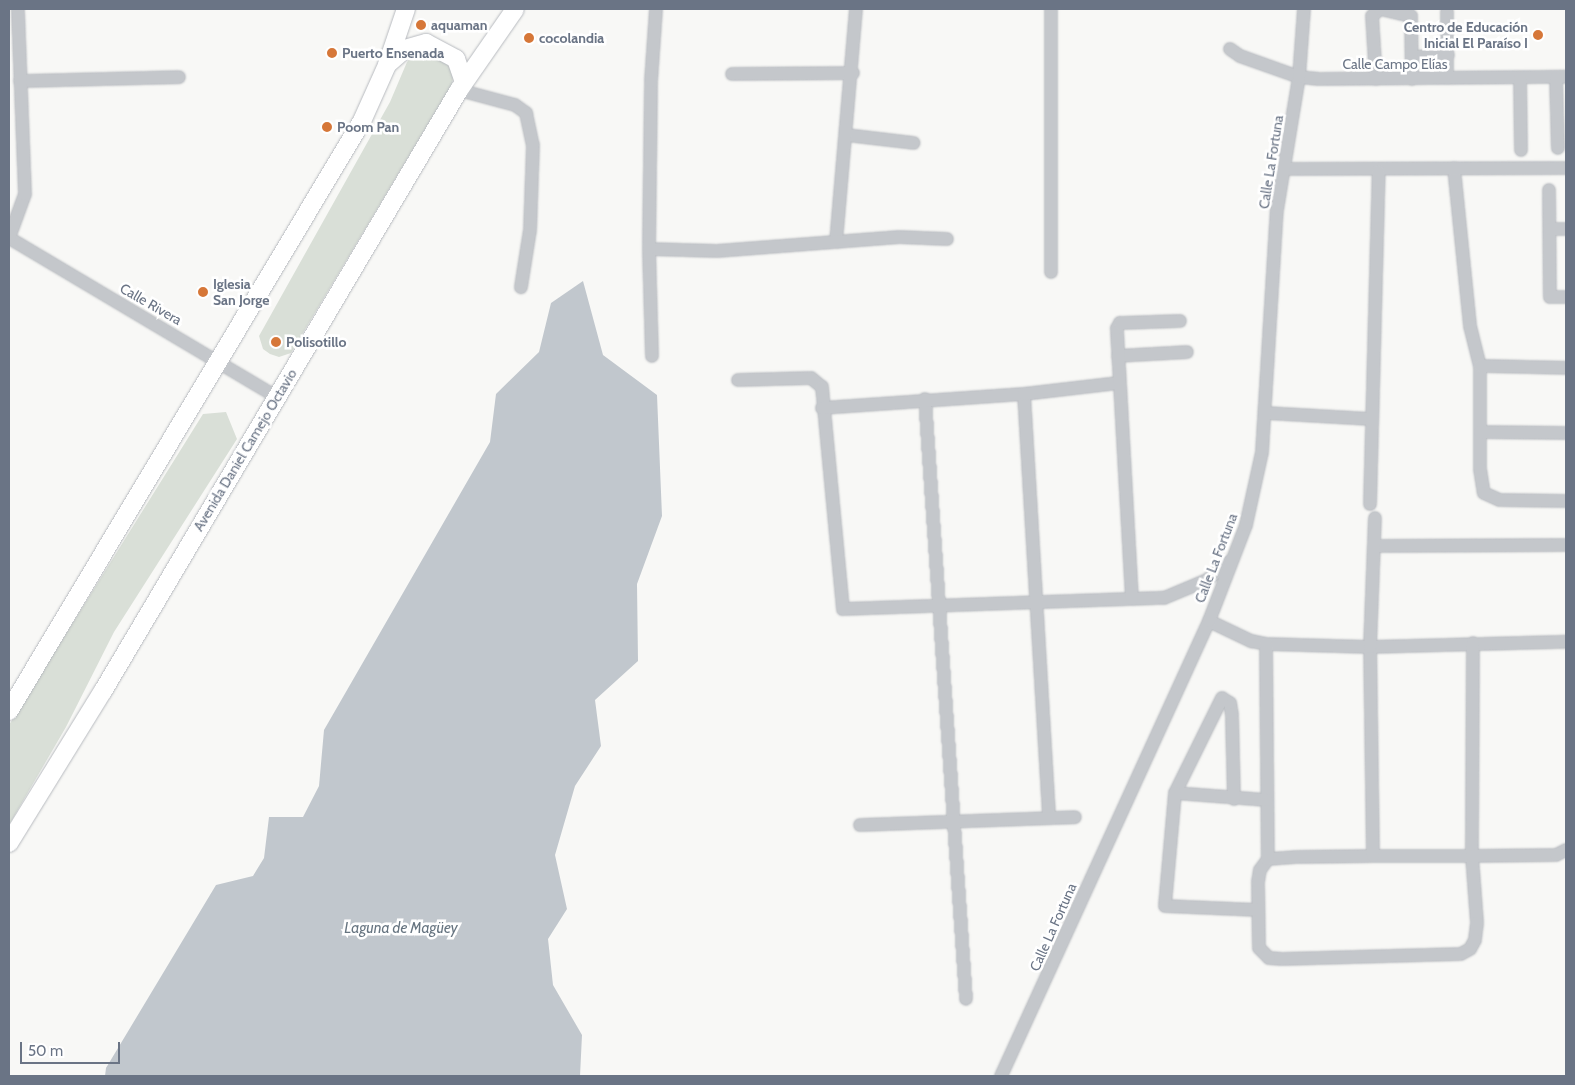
<!DOCTYPE html>
<meta charset="utf-8">
<style>
body{margin:0}
#map{position:relative;width:1575px;height:1085px;overflow:hidden;background:#f8f8f6;font-family:Cabin,sans-serif}
div>[style]{position:absolute}
.green>*{inset:0;background:#d9dfd7}
.water>*{inset:0;background:#c1c7cd}
.roads{filter:drop-shadow(0 0 1px #b7babf) drop-shadow(0 0 1px #b7babf)}
.minor>*{height:12px;margin:-6px;padding:0 6px;transform-origin:6px;border-radius:6px;background:#c4c7cb}
.secondary>*{height:18px;margin:-9px;padding:0 9px;transform-origin:9px;border-radius:9px;background:#fff}
.dots>*{width:14px;height:14px;translate:-50% -50%;box-sizing:border-box;border:2px solid #fff;border-radius:50%}
span{translate:-50% -50%;white-space:nowrap;text-align:center;line-height:1.15;-webkit-text-stroke:5px #fff;paint-order:stroke}
.poi-label{font-size:14px;color:#6a7485;font-weight:700}
.left{translate:0 -50%;text-align:left}
.right{translate:-100% -50%;text-align:right}
.street-label{font-size:14px;color:#6a7485}
.water-label{font-size:15px;color:#667480;font-style:italic}
.frame{position:absolute;inset:0;border:10px solid #6a7485;pointer-events:none}
.scale{position:absolute;left:20px;top:1042px;width:100px;height:22px;box-sizing:border-box;border:2px solid #6a7485;border-top:0;padding-left:6px;font-size:15px;line-height:18px;white-space:nowrap;color:#6a7485;-webkit-text-stroke:4px #fff;paint-order:stroke}
</style>
<div id="map">
<div class="green">
<i style="clip-path:polygon(418px 50px,441px 52px,454px 72px,452px 84px,291px 353px,279px 357px,270px 354px,263px 349px,259px 336px,390px 102px,407px 62px)"></i>
<i style="clip-path:polygon(226px 412px,237px 439px,114px 632px,66px 727px,9px 825px,9px 725px,203px 414px)"></i>
</div>
<div class="water">
<i style="clip-path:polygon(583px 281px,603px 355px,657px 395px,662px 516px,637px 584px,638px 661px,595px 700px,601px 746px,575px 786px,555px 855px,567px 909px,548px 939px,553px 985px,582px 1035px,580px 1076px,105px 1076px,106px 1068px,216px 885px,253px 876px,264px 858px,269px 817px,303px 817px,319px 786px,324px 730px,490px 442px,496px 394px,539px 352px,551px 303px)"></i>
</div>
<div class="roads">
<div class="minor">
<i style="left:1447px;top:12px;width:66px;rotate:90deg"></i>
<i style="left:1230px;top:49px;width:12px;rotate:35deg"></i>
<i style="left:1240px;top:56px;width:63px;rotate:19.6deg"></i>
<i style="left:1299px;top:77px;width:20px;rotate:6deg"></i>
<i style="left:1319px;top:79px;width:247px;rotate:-0.5deg"></i>
<i style="left:1413px;top:57px;width:35px;rotate:-3deg"></i>
<i style="left:732px;top:74px;width:121px;rotate:-0.5deg"></i>
<i style="left:1520px;top:78px;width:72px;rotate:89.2deg"></i>
<i style="left:1556px;top:78px;width:70px;rotate:88.4deg"></i>
<i style="left:1376px;top:79px;width:63px;rotate:-93.6deg"></i>
<i style="left:1372px;top:16px;width:11px;rotate:-41deg"></i>
<i style="left:1380px;top:9px;width:32px;rotate:13deg"></i>
<i style="left:1411px;top:16px;width:63px;rotate:89.1deg"></i>
<i style="left:20px;top:81px;width:159px;rotate:-1.4deg"></i>
<i style="left:459px;top:90px;width:58px;rotate:15deg"></i>
<i style="left:515px;top:105px;width:14px;rotate:36deg"></i>
<i style="left:526px;top:113px;width:33px;rotate:78deg"></i>
<i style="left:533px;top:145px;width:85px;rotate:92deg"></i>
<i style="left:530px;top:230px;width:58px;rotate:99deg"></i>
<i style="left:846px;top:135px;width:68px;rotate:6.7deg"></i>
<i style="left:1454px;top:168px;width:159px;rotate:84.2deg"></i>
<i style="left:1470px;top:326px;width:41px;rotate:76deg"></i>
<i style="left:1480px;top:366px;width:103px;rotate:90deg"></i>
<i style="left:1480px;top:469px;width:24px;rotate:81deg"></i>
<i style="left:1484px;top:493px;width:17px;rotate:24deg"></i>
<i style="left:1500px;top:500px;width:66px;rotate:0.9deg"></i>
<i style="left:1285px;top:169px;width:281px;rotate:-0.2deg"></i>
<i style="left:1549px;top:190px;width:107px;rotate:89.5deg"></i>
<i style="left:1550px;top:297px;width:16px"></i>
<i style="left:1550px;top:229px;width:16px"></i>
<i style="left:9px;top:238px;width:312px;rotate:30.7deg"></i>
<i style="left:9px;top:238px;width:47px;rotate:-70deg"></i>
<i style="left:25px;top:194px;width:185px;rotate:-92.2deg"></i>
<i style="left:836px;top:242px;width:234px;rotate:-85.1deg"></i>
<i style="left:649px;top:249px;width:68px;rotate:1.7deg"></i>
<i style="left:717px;top:251px;width:183px;rotate:-4.4deg"></i>
<i style="left:899px;top:237px;width:48px;rotate:2.4deg"></i>
<i style="left:1051px;top:272px;width:263px;rotate:-90deg"></i>
<i style="left:652px;top:356px;width:107px;rotate:-91.6deg"></i>
<i style="left:649px;top:249px;width:168px;rotate:-89.3deg"></i>
<i style="left:651px;top:81px;width:72px;rotate:-86deg"></i>
<i style="left:1118px;top:356px;width:69px;rotate:-3.3deg"></i>
<i style="left:1480px;top:366px;width:86px;rotate:1.3deg"></i>
<i style="left:738px;top:380px;width:73px;rotate:-1.6deg"></i>
<i style="left:811px;top:378px;width:14px;rotate:39deg"></i>
<i style="left:822px;top:387px;width:223px;rotate:84.6deg"></i>
<i style="left:843px;top:609px;width:321px;rotate:-2deg"></i>
<i style="left:1164px;top:598px;width:47px;rotate:-22.7deg"></i>
<i style="left:1207px;top:580px;width:33px;rotate:-39deg"></i>
<i style="left:1024px;top:394px;width:423px;rotate:86.6deg"></i>
<i style="left:925px;top:399px;width:601px;rotate:86.09deg"></i>
<i style="left:822px;top:408px;width:202px;rotate:-4deg"></i>
<i style="left:1024px;top:394px;width:95px;rotate:-6.7deg"></i>
<i style="left:1266px;top:413px;width:105px;rotate:3.3deg"></i>
<i style="left:1480px;top:432px;width:86px;rotate:0.7deg"></i>
<i style="left:1370px;top:504px;width:333px;rotate:-88.5deg"></i>
<i style="left:1375px;top:546px;width:191px;rotate:-0.3deg"></i>
<i style="left:1132px;top:599px;width:271px;rotate:-93.2deg"></i>
<i style="left:1117px;top:328px;width:6px;rotate:-59deg"></i>
<i style="left:1120px;top:323px;width:60px;rotate:-1.9deg"></i>
<i style="left:1209px;top:621px;width:47px;rotate:25.5deg"></i>
<i style="left:1251px;top:641px;width:15px;rotate:11deg"></i>
<i style="left:1266px;top:644px;width:104px;rotate:1.7deg"></i>
<i style="left:1370px;top:647px;width:196px;rotate:-1.5deg"></i>
<i style="left:1473px;top:643px;width:213px;rotate:90.3deg"></i>
<i style="left:1472px;top:856px;width:67px;rotate:85.7deg"></i>
<i style="left:1477px;top:923px;width:17px;rotate:97deg"></i>
<i style="left:1475px;top:940px;width:10px;rotate:119deg"></i>
<i style="left:1470px;top:949px;width:10px;rotate:151deg"></i>
<i style="left:1461px;top:954px;width:179px;rotate:178.4deg"></i>
<i style="left:1282px;top:959px;width:13px;rotate:-176deg"></i>
<i style="left:1269px;top:958px;width:14px;rotate:-135deg"></i>
<i style="left:1259px;top:948px;width:66px;rotate:-90.9deg"></i>
<i style="left:1258px;top:882px;width:12px;rotate:-81deg"></i>
<i style="left:1260px;top:870px;width:14px;rotate:-54deg"></i>
<i style="left:1268px;top:859px;width:27px;rotate:-4deg"></i>
<i style="left:1295px;top:857px;width:78px;rotate:-0.7deg"></i>
<i style="left:1373px;top:856px;width:99px"></i>
<i style="left:1472px;top:856px;width:84px;rotate:-0.7deg"></i>
<i style="left:1556px;top:855px;width:11px;rotate:-27deg"></i>
<i style="left:1266px;top:644px;width:215px;rotate:89.5deg"></i>
<i style="left:1175px;top:793px;width:92px;rotate:4.4deg"></i>
<i style="left:1234px;top:799px;width:84px;rotate:-91.4deg"></i>
<i style="left:1232px;top:715px;width:12px;rotate:-99deg"></i>
<i style="left:1230px;top:703px;width:9px;rotate:-148deg"></i>
<i style="left:1222px;top:698px;width:106px;rotate:116.3deg"></i>
<i style="left:1175px;top:793px;width:113px;rotate:95.1deg"></i>
<i style="left:1165px;top:906px;width:93px;rotate:2.5deg"></i>
<i style="left:860px;top:825px;width:215px;rotate:-2.1deg"></i>
<i style="left:1373px;top:856px;width:209px;rotate:-90.8deg"></i>
<i style="left:1370px;top:647px;width:129px;rotate:-87.8deg"></i>
<i style="left:1001px;top:1076px;width:500px;rotate:-65.43deg"></i>
<i style="left:1209px;top:621px;width:103px;rotate:-68.9deg"></i>
<i style="left:1246px;top:525px;width:75px;rotate:-77.6deg"></i>
<i style="left:1262px;top:452px;width:242px;rotate:-86.5deg"></i>
<i style="left:1277px;top:210px;width:135px;rotate:-80.6deg"></i>
<i style="left:1299px;top:77px;width:68px;rotate:-85.8deg"></i>
</div>
<div class="secondary">
<i style="left:389px;top:63px;width:21px;rotate:-41deg"></i>
<i style="left:405px;top:49px;width:22px;rotate:-16deg"></i>
<i style="left:426px;top:43px;width:34px;rotate:28deg"></i>
<i style="left:456px;top:59px;width:24px;rotate:71deg"></i>
<i style="left:9px;top:711px;width:688px;rotate:-59.11deg"></i>
<i style="left:362px;top:121px;width:61px;rotate:-65.9deg"></i>
<i style="left:387px;top:65px;width:59px;rotate:-71.3deg"></i>
<i style="left:9px;top:843px;width:179px;rotate:-58.3deg"></i>
<i style="left:103px;top:691px;width:699px;rotate:-59.36deg"></i>
<i style="left:459px;top:90px;width:98px;rotate:-55.3deg"></i>
</div>
</div>
<div class="dots">
<i style="left:421px;top:25px;background:#d67738"></i>
<i style="left:1538px;top:35px;background:#d67738"></i>
<i style="left:529px;top:38px;background:#d67738"></i>
<i style="left:332px;top:53px;background:#d67738"></i>
<i style="left:327px;top:127px;background:#d67738"></i>
<i style="left:203px;top:292px;background:#d67738"></i>
<i style="left:276px;top:342px;background:#d67738"></i>
</div>
<div class="poi-label">
<span class="left" style="left:431px;top:25px">aquaman</span>
<span class="right" style="left:1528px;top:35px">Centro de Educación<br>Inicial El Paraíso I</span>
<span class="left" style="left:539px;top:38px">cocolandia</span>
<span class="left" style="left:342px;top:53px">Puerto Ensenada</span>
<span class="left" style="left:337px;top:127px">Poom Pan</span>
<span class="left" style="left:213px;top:292px">Iglesia<br>San Jorge</span>
<span class="left" style="left:286px;top:342px">Polisotillo</span>
</div>
<div class="street-label">
<span style="left:1395px;top:64px">Calle Campo Elías</span>
<span style="left:1271px;top:162px;rotate:-81deg">Calle La Fortuna</span>
<span style="left:151px;top:304px;rotate:30deg">Calle Rivera</span>
<span style="left:245px;top:450px;rotate:-59deg">Avenida Daniel Camejo Octavio</span>
<span style="left:1216px;top:558px;rotate:-69deg">Calle La Fortuna</span>
<span style="left:1053px;top:927px;rotate:-66deg">Calle La Fortuna</span>
</div>
<div class="water-label">
<span style="left:401px;top:929px">Laguna de Magüey</span>
</div>
<div class="frame"></div>
<div class="scale">50 m</div>
</div>
